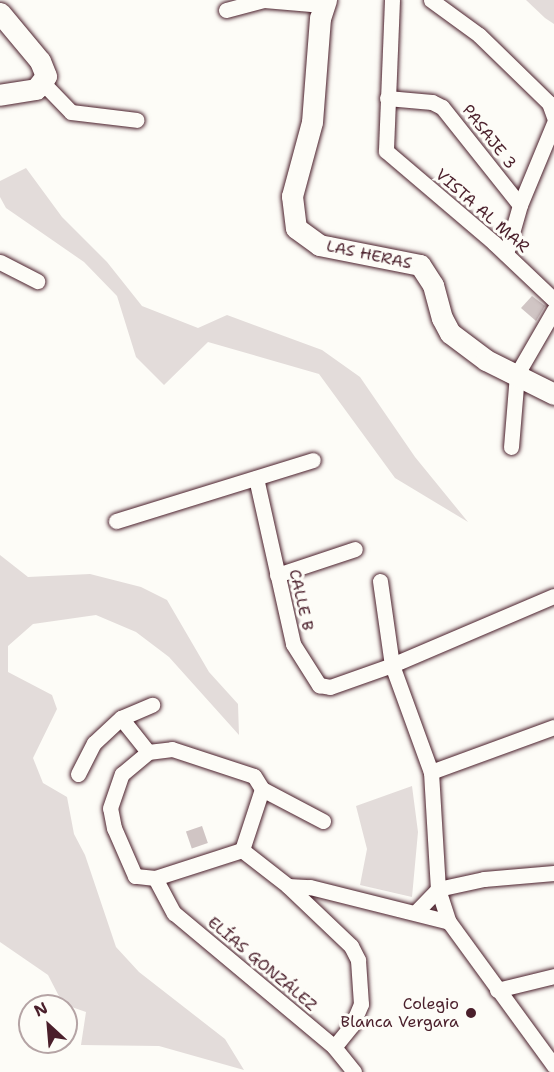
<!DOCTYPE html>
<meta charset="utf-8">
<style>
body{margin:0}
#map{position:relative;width:554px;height:1072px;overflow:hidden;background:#fdfcf7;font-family:"Shantell Sans",sans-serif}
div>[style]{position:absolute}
.green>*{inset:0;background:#e3dcda}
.building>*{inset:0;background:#d0c5c4;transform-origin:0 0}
.roads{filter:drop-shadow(0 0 2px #4a1f2b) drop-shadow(0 0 2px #4a1f2b)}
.street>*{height:15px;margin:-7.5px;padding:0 7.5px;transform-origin:7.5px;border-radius:7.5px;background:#fdfcf7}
.secondary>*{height:21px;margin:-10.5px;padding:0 10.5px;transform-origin:10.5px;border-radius:10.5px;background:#fdfcf7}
.dots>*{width:16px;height:16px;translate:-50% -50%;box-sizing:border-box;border:3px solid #fdfcf7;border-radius:50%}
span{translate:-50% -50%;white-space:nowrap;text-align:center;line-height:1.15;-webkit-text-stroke:6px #fdfcf7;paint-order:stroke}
.street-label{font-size:16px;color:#4a1f2b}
.poi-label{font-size:16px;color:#4a1f2b}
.right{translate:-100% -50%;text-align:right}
.north{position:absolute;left:18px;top:994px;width:60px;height:60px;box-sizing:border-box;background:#fdfcf7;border:2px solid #b5a4a5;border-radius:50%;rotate:334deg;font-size:16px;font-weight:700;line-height:24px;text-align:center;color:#4a1f2b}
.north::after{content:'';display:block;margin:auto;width:21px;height:27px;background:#4a1f2b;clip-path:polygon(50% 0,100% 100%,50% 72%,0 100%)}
</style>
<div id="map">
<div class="green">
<i style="clip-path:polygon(526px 0,554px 0,554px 24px,545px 18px)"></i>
<i style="clip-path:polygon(26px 168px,62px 217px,107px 262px,142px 306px,198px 328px,227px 315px,322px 350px,360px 377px,415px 457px,468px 522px,395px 478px,319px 374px,208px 342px,164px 385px,136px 357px,117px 296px,84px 262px,6px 208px,0 197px,0 181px)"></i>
<i style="clip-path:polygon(0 555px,28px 577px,90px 574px,141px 587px,167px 600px,209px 672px,238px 704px,239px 735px,169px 657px,136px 632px,96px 615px,33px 624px,8px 646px,8px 672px,52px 695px,57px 709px,33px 758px,43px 783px,67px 797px,74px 834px,85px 855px,116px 947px,139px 972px,225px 1039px,244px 1070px,159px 1046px,81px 1045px,86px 1012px,63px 1004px,48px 975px,0 942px)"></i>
<i style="clip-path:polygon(412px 786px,418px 832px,412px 897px,360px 885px,367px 849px,356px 806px)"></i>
</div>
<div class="building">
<i style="clip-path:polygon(532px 296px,545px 306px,536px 321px,521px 308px)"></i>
<i style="left:202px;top:826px;width:18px;height:17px;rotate:71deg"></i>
</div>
<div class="roads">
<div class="street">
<i style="left:392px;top:0;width:151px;rotate:92.3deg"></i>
<i style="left:386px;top:151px;width:142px;rotate:40.4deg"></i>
<i style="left:494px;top:243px;width:83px;rotate:43.5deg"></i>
<i style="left:431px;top:0;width:59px;rotate:36.1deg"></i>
<i style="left:479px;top:35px;width:98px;rotate:44.2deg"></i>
<i style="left:549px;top:103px;width:15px;rotate:70deg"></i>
<i style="left:226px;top:10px;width:39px;rotate:-15deg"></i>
<i style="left:264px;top:0;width:59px;rotate:4.8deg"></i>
<i style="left:43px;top:83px;width:40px;rotate:46deg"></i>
<i style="left:71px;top:112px;width:66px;rotate:6.9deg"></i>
<i style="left:387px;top:98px;width:45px;rotate:5.1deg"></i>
<i style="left:432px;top:102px;width:11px;rotate:27deg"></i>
<i style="left:442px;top:107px;width:125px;rotate:51.5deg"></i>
<i style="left:506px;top:254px;width:51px;rotate:-74.1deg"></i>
<i style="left:520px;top:205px;width:89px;rotate:-67.5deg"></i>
<i style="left:0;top:262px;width:42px;rotate:27.2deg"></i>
<i style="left:511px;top:447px;width:73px;rotate:-85.3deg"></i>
<i style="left:517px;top:374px;width:74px;rotate:-60deg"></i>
<i style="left:256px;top:478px;width:170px;rotate:77.4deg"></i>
<i style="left:293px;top:644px;width:49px;rotate:57.6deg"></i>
<i style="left:319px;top:685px;width:11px;rotate:10deg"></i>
<i style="left:330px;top:687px;width:66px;rotate:-19.5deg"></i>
<i style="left:392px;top:665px;width:176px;rotate:-23.1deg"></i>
<i style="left:116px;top:521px;width:206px;rotate:-17.2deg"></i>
<i style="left:277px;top:575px;width:82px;rotate:-18.4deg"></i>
<i style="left:380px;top:581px;width:85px;rotate:81.9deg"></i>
<i style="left:392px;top:665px;width:114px;rotate:70deg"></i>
<i style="left:431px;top:772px;width:117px;rotate:86.6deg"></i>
<i style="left:438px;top:889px;width:35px;rotate:72deg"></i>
<i style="left:449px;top:922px;width:178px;rotate:53.9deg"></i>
<i style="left:121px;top:718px;width:43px;rotate:51.5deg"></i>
<i style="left:431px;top:772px;width:131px;rotate:-20.1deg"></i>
<i style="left:78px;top:774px;width:35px;rotate:-63deg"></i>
<i style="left:94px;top:743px;width:37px;rotate:-43deg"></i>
<i style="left:121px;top:718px;width:34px;rotate:-23deg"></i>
<i style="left:242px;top:850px;width:91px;rotate:162.2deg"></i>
<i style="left:155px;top:878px;width:20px;rotate:-174deg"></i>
<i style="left:135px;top:876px;width:52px;rotate:-113.6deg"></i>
<i style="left:114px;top:828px;width:20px;rotate:-101deg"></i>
<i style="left:110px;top:808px;width:36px;rotate:-71deg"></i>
<i style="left:122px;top:774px;width:34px;rotate:-40deg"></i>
<i style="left:148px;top:752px;width:24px;rotate:-7deg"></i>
<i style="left:172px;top:749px;width:86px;rotate:18.2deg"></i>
<i style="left:254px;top:776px;width:15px;rotate:58deg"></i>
<i style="left:262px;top:789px;width:69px;rotate:27.7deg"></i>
<i style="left:242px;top:850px;width:58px;rotate:38deg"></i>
<i style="left:288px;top:886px;width:87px;rotate:43.6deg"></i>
<i style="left:351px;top:946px;width:16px;rotate:63deg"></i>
<i style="left:358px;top:960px;width:44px;rotate:86.1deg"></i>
<i style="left:361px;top:1004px;width:23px;rotate:113deg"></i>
<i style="left:352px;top:1025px;width:28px;rotate:129deg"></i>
<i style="left:242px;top:850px;width:64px;rotate:-71.8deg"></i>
<i style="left:155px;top:878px;width:40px;rotate:62deg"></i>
<i style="left:174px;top:913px;width:209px;rotate:39.9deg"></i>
<i style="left:334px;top:1047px;width:32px;rotate:51deg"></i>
<i style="left:288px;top:886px;width:22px;rotate:3deg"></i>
<i style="left:310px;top:887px;width:143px;rotate:14.1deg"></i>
<i style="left:416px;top:912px;width:32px;rotate:-46deg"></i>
<i style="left:438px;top:889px;width:47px;rotate:-12.3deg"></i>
<i style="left:484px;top:879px;width:70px;rotate:-4.9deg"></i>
<i style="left:497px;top:990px;width:59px;rotate:-13.8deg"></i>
</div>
<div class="secondary">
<i style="left:326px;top:0;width:19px;rotate:108deg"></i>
<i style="left:320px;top:18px;width:104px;rotate:94.4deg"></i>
<i style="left:312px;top:122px;width:77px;rotate:105.1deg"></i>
<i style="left:292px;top:196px;width:32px;rotate:83deg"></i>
<i style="left:296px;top:228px;width:29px;rotate:36deg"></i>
<i style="left:319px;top:245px;width:103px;rotate:11.2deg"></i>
<i style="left:420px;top:265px;width:24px;rotate:57deg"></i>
<i style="left:433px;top:285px;width:34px;rotate:75deg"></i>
<i style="left:442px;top:318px;width:17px;rotate:62deg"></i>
<i style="left:450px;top:333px;width:45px;rotate:36.9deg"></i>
<i style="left:486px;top:360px;width:76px;rotate:26.6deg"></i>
<i style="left:0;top:13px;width:62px;rotate:50.2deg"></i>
<i style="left:40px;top:61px;width:16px;rotate:68deg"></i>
<i style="left:46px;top:76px;width:16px;rotate:128deg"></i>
<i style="left:36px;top:89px;width:36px;rotate:171deg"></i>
</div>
</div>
<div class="dots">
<i style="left:471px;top:1013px;background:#4a1f2b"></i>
</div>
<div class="street-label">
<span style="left:489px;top:137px;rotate:52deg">PASAJE 3</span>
<span style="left:482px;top:211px;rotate:41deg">VISTA AL MAR</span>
<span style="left:369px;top:255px;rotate:12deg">LAS HERAS</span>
<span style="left:301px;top:600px;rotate:77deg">CALLE B</span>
<span style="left:262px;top:964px;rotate:40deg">ELÍAS GONZÁLEZ</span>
</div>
<div class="poi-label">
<span class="right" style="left:459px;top:1013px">Colegio<br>Blanca Vergara</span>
</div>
<div class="north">N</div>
</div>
